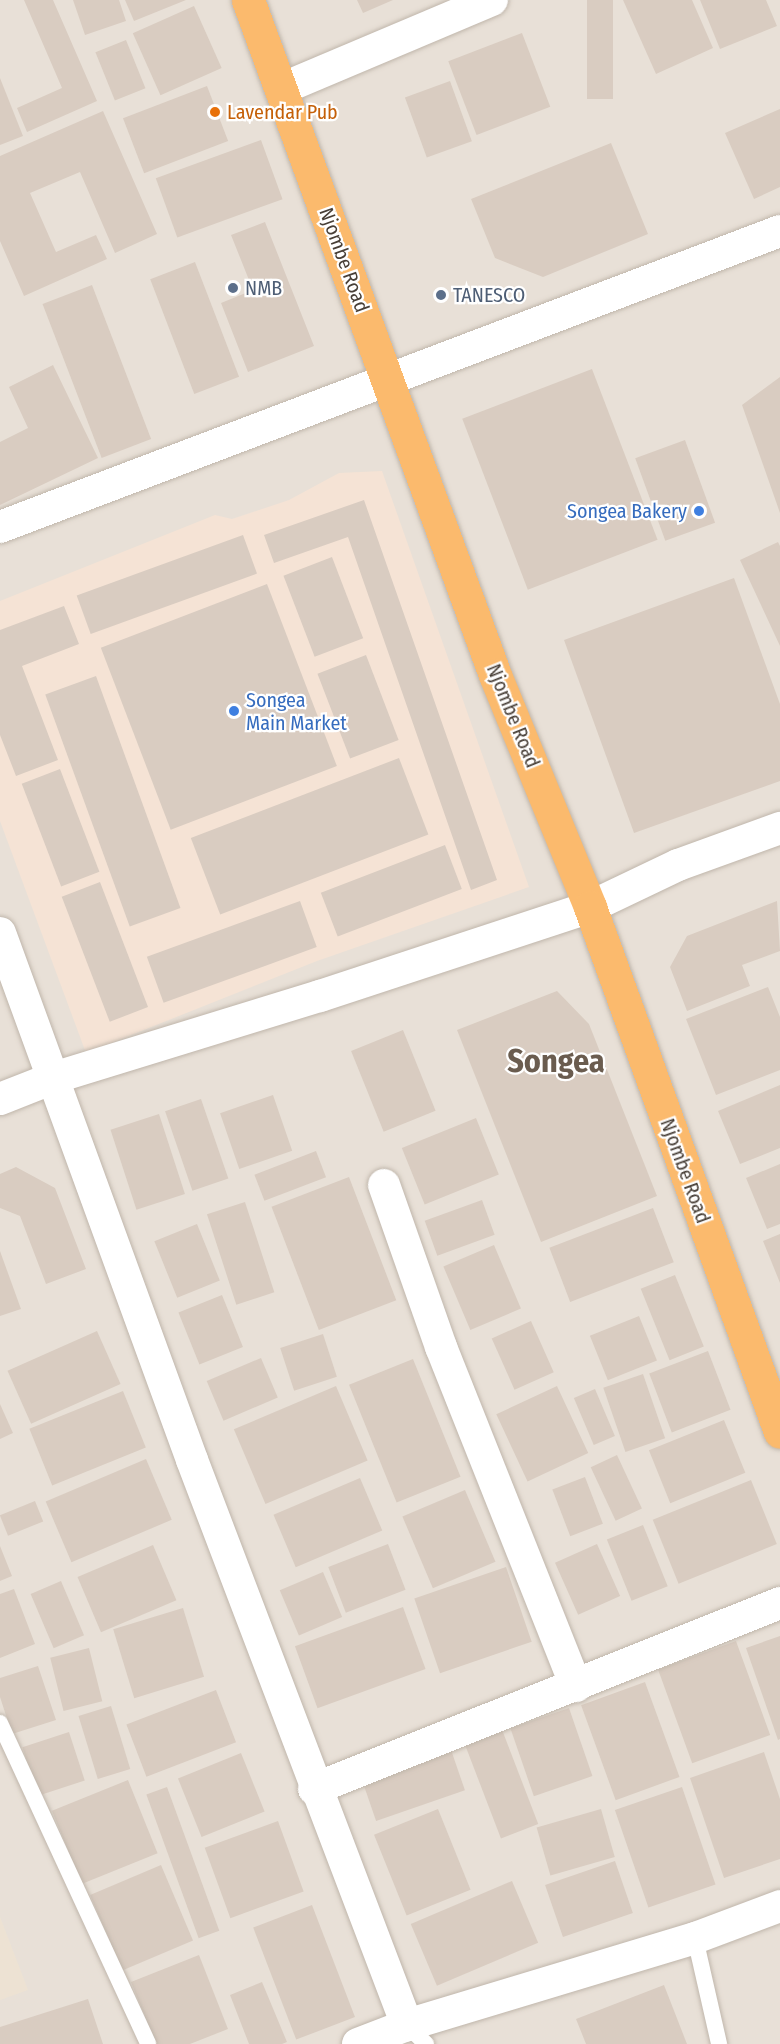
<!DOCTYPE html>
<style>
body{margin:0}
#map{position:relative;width:780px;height:2044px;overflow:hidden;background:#f4efe9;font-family:"Fira Sans Condensed",sans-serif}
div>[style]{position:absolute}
.residential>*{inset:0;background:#e8e0d7;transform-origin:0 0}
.commercial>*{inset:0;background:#f5e3d5}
.education>*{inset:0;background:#ede2d3}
.building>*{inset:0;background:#d9ccc1;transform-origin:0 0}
.roads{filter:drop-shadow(0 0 2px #c0b6ab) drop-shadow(0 0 2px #c0b6ab)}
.lane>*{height:16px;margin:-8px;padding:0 8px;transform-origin:8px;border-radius:8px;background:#fff}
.street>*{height:32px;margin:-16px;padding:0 16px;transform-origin:16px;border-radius:16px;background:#fff}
.highway>*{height:33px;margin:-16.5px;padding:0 16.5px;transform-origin:16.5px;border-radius:16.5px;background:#fbba6d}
.dots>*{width:16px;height:16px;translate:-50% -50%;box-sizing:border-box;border:3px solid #fff;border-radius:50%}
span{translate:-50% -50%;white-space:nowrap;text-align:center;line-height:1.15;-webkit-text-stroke:4.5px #fff;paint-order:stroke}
.food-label{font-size:20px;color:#c56008}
.left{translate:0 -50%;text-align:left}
.street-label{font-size:20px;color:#483f37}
.service-label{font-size:20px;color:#4e5e75}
.shop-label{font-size:20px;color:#366cbe}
.right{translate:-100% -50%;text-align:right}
.town-label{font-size:32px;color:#6a5c4f;font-weight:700}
</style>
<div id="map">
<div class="residential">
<i style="left:0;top:0;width:780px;height:2044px"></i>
</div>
<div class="commercial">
<i style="clip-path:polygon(382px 471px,529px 887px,317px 961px,86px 1053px,0 821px,0 601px,215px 515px,232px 519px,289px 500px,339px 473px)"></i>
</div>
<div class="education">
<i style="clip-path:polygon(0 1917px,28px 1990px,0 2000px)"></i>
</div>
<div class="building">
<i style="clip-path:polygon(24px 0,53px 0,97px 101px,27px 132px,17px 108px,62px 88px)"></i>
<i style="clip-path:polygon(73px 0,119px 0,126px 21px,85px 35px)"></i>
<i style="clip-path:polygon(125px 0,186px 0,134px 21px)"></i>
<i style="clip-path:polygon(357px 0,393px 0,363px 13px)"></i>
<i style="left:587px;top:0;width:26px;height:99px"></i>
<i style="clip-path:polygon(623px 0,692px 0,713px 48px,656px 74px)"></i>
<i style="clip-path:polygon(700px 0,766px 0,777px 26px,720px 49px)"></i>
<i style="left:194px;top:6px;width:68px;height:67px;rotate:66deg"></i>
<i style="left:522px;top:33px;width:79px;height:79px;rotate:69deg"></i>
<i style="left:126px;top:40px;width:52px;height:33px;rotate:68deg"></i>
<i style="clip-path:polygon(0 78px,23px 136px,0 145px)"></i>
<i style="left:450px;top:81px;width:64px;height:48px;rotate:70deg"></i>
<i style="left:207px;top:86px;width:59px;height:90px;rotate:69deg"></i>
<i style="clip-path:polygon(780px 109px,780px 187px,754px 199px,725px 133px)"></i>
<i style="clip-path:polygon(103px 111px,157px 234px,115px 253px,80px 172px,30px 193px,56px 252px,96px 235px,107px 259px,24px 296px,0 241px,0 156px)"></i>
<i style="left:261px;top:140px;width:63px;height:112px;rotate:70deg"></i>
<i style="clip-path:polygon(611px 143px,648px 234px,543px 277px,495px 258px,471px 199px)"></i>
<i style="clip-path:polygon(265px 222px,314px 346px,248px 372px,221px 303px,253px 290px,231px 235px)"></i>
<i style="left:195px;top:262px;width:123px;height:48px;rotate:69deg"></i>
<i style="left:92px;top:285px;width:165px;height:53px;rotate:69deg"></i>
<i style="clip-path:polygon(53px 365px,98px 458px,0 505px,0 442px,28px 428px,9px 387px)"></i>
<i style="left:592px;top:369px;width:183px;height:139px;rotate:69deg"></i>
<i style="clip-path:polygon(780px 377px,780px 513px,742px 405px)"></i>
<i style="left:685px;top:440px;width:88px;height:53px;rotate:70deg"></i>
<i style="clip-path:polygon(364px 500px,497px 880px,471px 890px,348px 537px,274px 563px,264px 535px)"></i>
<i style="left:243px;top:535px;width:41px;height:177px;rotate:70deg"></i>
<i style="clip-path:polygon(778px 542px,780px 546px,780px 646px,740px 560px)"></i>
<i style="left:332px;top:557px;width:87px;height:52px;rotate:69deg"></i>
<i style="clip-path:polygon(734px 578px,780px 704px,780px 781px,634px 833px,564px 640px)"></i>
<i style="left:267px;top:584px;width:195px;height:178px;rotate:69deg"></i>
<i style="clip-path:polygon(64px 606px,79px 644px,22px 666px,58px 760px,16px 776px,0 735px,0 630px)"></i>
<i style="left:366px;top:655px;width:91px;height:52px;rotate:69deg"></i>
<i style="left:96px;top:676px;width:247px;height:54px;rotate:70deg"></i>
<i style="left:399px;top:758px;width:82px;height:223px;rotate:69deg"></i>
<i style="left:60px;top:769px;width:110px;height:41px;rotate:69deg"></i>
<i style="left:445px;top:845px;width:47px;height:133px;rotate:69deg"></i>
<i style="left:100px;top:882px;width:134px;height:41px;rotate:69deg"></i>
<i style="left:300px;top:901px;width:49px;height:163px;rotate:70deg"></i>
<i style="clip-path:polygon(777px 901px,780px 951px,742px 965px,750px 986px,687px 1011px,670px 967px,687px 936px)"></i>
<i style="clip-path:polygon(768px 987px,780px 1017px,780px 1070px,716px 1095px,686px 1019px)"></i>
<i style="clip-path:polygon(557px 991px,589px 1024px,657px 1196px,541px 1242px,457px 1030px)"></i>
<i style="left:403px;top:1030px;width:87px;height:56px;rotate:68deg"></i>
<i style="clip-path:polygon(780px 1085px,780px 1148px,740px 1164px,718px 1111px)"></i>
<i style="left:273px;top:1095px;width:59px;height:56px;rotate:71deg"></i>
<i style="left:201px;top:1099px;width:84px;height:38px;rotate:71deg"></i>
<i style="left:159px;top:1114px;width:84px;height:51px;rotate:72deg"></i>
<i style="left:476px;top:1118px;width:61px;height:80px;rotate:68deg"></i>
<i style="left:316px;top:1151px;width:28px;height:66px;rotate:69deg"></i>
<i style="clip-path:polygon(780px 1164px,780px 1224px,767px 1229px,746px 1178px)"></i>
<i style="clip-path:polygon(16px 1167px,55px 1188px,86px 1269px,46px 1284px,20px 1216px,0 1208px,0 1174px)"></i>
<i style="left:349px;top:1177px;width:132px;height:83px;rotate:69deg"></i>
<i style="left:482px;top:1200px;width:37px;height:61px;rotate:70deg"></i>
<i style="left:245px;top:1202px;width:95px;height:40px;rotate:72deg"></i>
<i style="left:653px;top:1208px;width:58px;height:111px;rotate:69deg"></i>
<i style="left:197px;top:1224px;width:61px;height:46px;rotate:68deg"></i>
<i style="clip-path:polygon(780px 1234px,780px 1283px,763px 1241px)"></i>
<i style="left:494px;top:1245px;width:69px;height:55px;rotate:67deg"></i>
<i style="clip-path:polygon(0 1251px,21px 1309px,0 1316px)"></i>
<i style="left:675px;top:1275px;width:77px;height:37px;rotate:68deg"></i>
<i style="left:222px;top:1295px;width:56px;height:47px;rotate:68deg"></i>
<i style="left:639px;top:1316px;width:48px;height:53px;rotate:68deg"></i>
<i style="left:531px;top:1321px;width:56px;height:43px;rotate:66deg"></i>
<i style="left:97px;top:1331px;width:58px;height:98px;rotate:66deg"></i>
<i style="left:323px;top:1334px;width:45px;height:45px;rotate:72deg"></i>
<i style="left:708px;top:1351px;width:63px;height:63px;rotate:69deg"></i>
<i style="left:261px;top:1358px;width:43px;height:59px;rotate:67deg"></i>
<i style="left:413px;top:1359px;width:127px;height:69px;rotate:68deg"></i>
<i style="left:643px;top:1374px;width:68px;height:42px;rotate:71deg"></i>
<i style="left:336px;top:1386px;width:81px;height:111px;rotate:67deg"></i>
<i style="left:557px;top:1386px;width:74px;height:67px;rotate:65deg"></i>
<i style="left:595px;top:1389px;width:51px;height:23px;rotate:67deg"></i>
<i style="left:123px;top:1391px;width:61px;height:101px;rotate:68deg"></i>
<i style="clip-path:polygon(0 1404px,13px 1433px,0 1439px)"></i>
<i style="left:724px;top:1420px;width:57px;height:81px;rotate:68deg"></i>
<i style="left:617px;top:1455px;width:59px;height:29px;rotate:65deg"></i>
<i style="left:146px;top:1459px;width:66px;height:109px;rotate:67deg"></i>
<i style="left:585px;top:1477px;width:50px;height:35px;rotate:69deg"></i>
<i style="left:360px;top:1478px;width:57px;height:94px;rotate:67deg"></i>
<i style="left:751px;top:1480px;width:69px;height:106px;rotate:68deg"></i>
<i style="left:465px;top:1490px;width:78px;height:68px;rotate:67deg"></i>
<i style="left:35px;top:1501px;width:22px;height:38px;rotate:68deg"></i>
<i style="left:643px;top:1525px;width:66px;height:39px;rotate:68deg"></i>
<i style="left:388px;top:1544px;width:49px;height:64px;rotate:69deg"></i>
<i style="left:597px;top:1544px;width:57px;height:46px;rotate:66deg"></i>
<i style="left:153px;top:1545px;width:60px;height:82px;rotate:67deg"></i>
<i style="clip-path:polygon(0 1546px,12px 1576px,0 1581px)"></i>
<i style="left:506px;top:1567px;width:79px;height:97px;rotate:71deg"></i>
<i style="left:323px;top:1572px;width:49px;height:47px;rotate:67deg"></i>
<i style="left:61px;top:1581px;width:59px;height:33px;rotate:67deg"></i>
<i style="clip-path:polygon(14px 1589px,35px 1644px,0 1658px,0 1594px)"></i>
<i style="left:403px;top:1607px;width:66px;height:115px;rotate:70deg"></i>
<i style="left:183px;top:1608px;width:72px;height:73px;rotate:73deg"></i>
<i style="clip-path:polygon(780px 1636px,780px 1739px,778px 1740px,746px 1648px)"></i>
<i style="left:736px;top:1641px;width:100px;height:83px;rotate:70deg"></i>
<i style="left:89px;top:1648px;width:55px;height:40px;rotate:76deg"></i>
<i style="clip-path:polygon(38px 1666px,56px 1720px,12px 1734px,0 1697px,0 1678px)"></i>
<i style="left:645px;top:1682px;width:101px;height:68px;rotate:70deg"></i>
<i style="left:216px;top:1690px;width:56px;height:96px;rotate:69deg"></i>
<i style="left:111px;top:1706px;width:66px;height:34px;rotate:73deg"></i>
<i style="left:569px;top:1708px;width:72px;height:62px;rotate:71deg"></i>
<i style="left:501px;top:1727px;width:104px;height:40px;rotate:69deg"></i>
<i style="left:69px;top:1732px;width:51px;height:49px;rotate:72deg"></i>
<i style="left:449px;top:1744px;width:49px;height:94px;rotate:71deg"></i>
<i style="clip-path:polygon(764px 1752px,780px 1799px,780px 1859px,724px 1878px,690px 1778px)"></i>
<i style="left:241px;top:1753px;width:63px;height:68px;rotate:68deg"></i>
<i style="left:128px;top:1780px;width:79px;height:82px;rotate:68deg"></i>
<i style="left:167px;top:1787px;width:153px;height:22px;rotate:70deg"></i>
<i style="left:682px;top:1787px;width:103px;height:71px;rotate:71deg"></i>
<i style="left:438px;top:1809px;width:87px;height:69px;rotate:68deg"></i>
<i style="left:601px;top:1809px;width:50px;height:67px;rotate:74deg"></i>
<i style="left:278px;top:1821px;width:75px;height:78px;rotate:70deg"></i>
<i style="left:615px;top:1861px;width:55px;height:74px;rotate:71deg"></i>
<i style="left:161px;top:1865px;width:82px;height:77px;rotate:67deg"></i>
<i style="left:512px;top:1881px;width:67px;height:110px;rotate:67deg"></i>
<i style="left:312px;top:1905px;width:120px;height:63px;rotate:69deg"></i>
<i style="clip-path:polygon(199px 1955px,228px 2029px,190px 2044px,156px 2044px,131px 1982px)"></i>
<i style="clip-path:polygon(262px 1982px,287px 2042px,282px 2044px,249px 2044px,230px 1995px)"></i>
<i style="clip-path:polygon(664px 1985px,687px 2044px,586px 2044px,576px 2019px)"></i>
<i style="clip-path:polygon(88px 1999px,103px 2044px,0 2044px,0 2027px)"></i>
</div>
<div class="roads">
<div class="lane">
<i style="left:0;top:1723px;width:353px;rotate:65.2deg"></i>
<i style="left:695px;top:1938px;width:109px;rotate:77.2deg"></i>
<i style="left:407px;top:2025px;width:27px;rotate:45deg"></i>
</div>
<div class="street">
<i style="left:281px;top:89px;width:229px;rotate:-22.9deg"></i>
<i style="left:0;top:527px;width:834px;rotate:-20.78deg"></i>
<i style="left:0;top:933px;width:561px;rotate:69.98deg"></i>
<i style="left:192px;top:1460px;width:605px;rotate:69.17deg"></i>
<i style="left:0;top:1099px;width:57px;rotate:-21.6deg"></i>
<i style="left:53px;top:1078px;width:279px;rotate:-17.1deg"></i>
<i style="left:320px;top:996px;width:284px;rotate:-18.2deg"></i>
<i style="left:590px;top:907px;width:98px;rotate:-25.5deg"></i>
<i style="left:678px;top:865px;width:109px;rotate:-19.9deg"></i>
<i style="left:384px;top:1185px;width:172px;rotate:70.6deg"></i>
<i style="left:441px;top:1347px;width:365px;rotate:68.3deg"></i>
<i style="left:314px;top:1789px;width:502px;rotate:-21.76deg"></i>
<i style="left:358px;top:2044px;width:53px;rotate:-21.2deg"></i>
<i style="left:407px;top:2025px;width:301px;rotate:-16.8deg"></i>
<i style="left:695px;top:1938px;width:91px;rotate:-20.6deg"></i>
</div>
<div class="highway">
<i style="left:248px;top:0;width:719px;rotate:69.9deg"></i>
<i style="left:495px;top:675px;width:251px;rotate:67.7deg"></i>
<i style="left:590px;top:907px;width:558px;rotate:70.1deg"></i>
</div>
</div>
<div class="dots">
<i style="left:215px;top:112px;background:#e8710a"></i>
<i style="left:233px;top:288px;background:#5c6f8a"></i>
<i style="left:441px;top:295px;background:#5c6f8a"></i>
<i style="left:699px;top:511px;background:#3f7fe0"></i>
<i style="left:234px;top:711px;background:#3f7fe0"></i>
</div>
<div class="food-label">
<span class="left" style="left:227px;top:112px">Lavendar Pub</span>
</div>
<div class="street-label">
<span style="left:344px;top:260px;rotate:70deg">Njombe Road</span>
<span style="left:513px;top:716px;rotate:68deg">Njombe Road</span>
<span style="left:685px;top:1171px;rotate:70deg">Njombe Road</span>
</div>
<div class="service-label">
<span class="left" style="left:245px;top:288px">NMB</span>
<span class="left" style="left:453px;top:295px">TANESCO</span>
</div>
<div class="shop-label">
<span class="right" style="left:687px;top:511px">Songea Bakery</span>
<span class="left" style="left:246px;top:712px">Songea<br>Main Market</span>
</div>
<div class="town-label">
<span style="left:556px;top:1061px">Songea</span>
</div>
</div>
